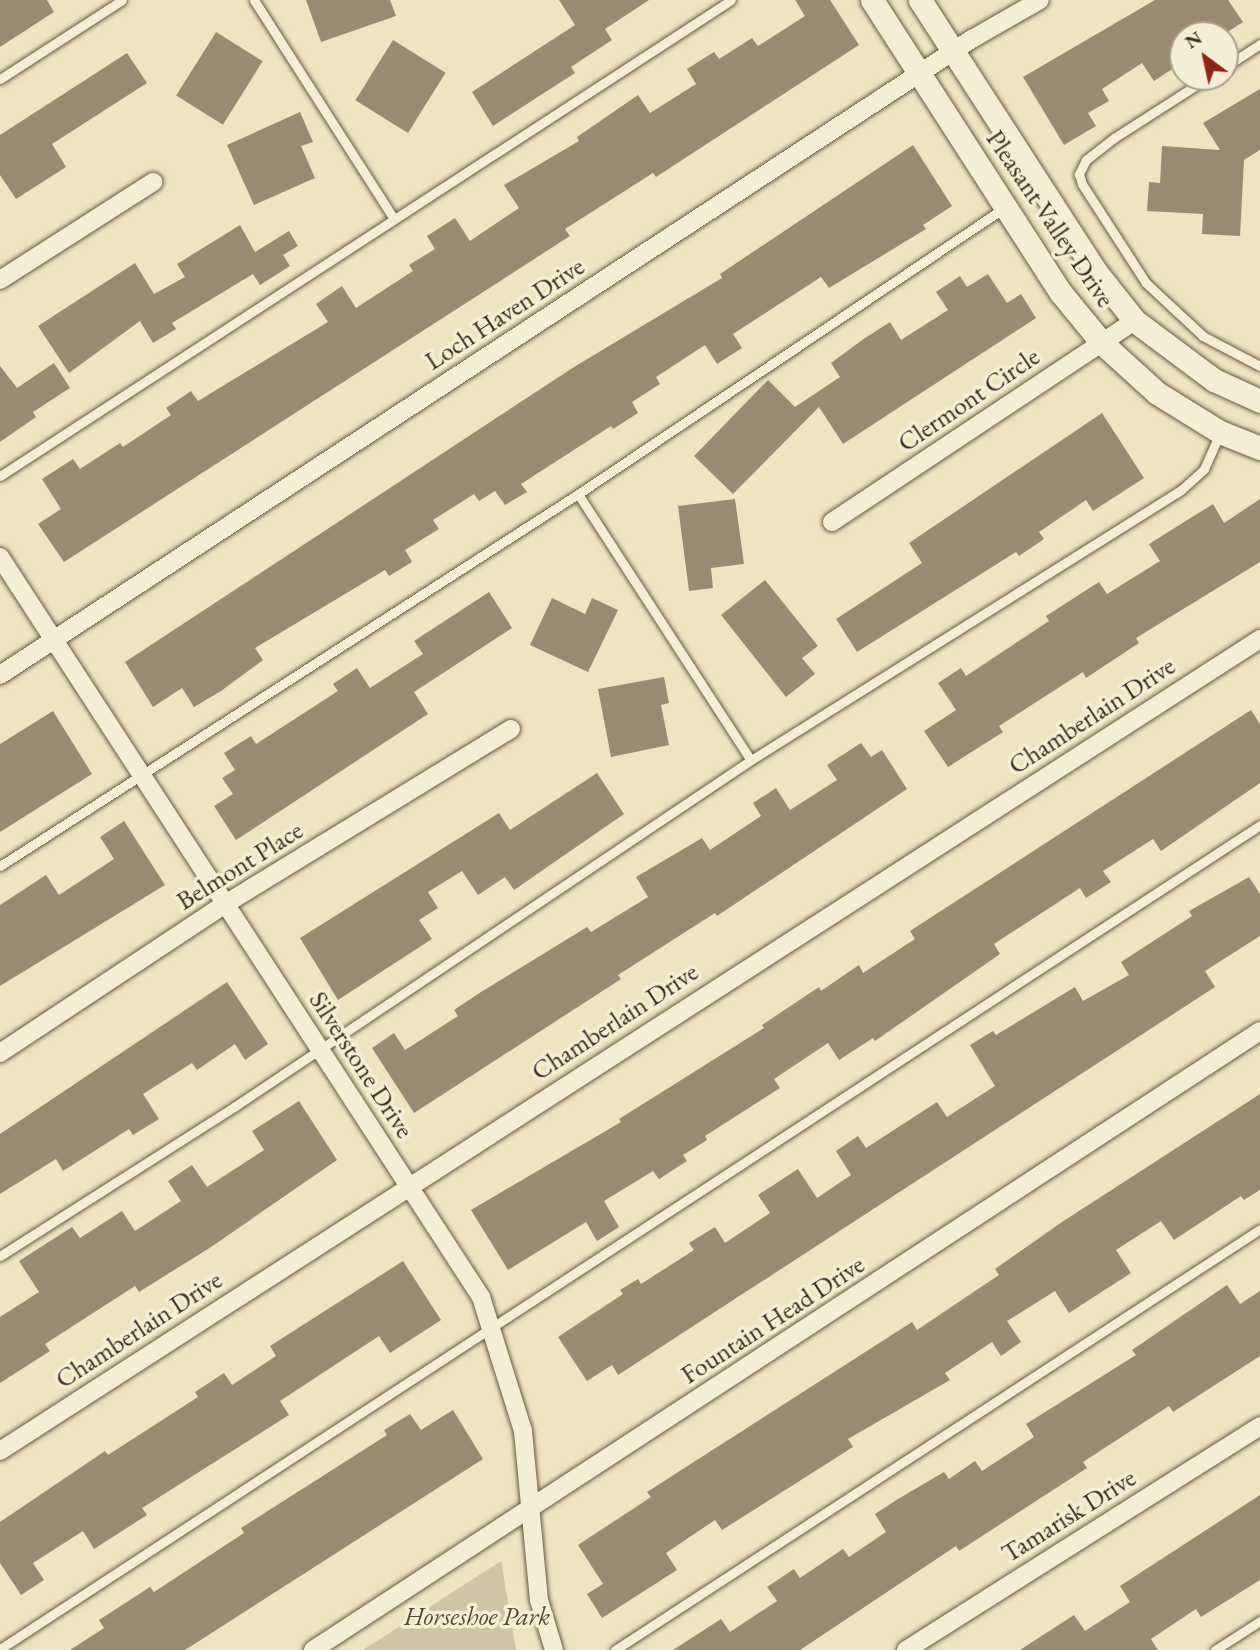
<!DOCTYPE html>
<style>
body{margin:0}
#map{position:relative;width:1260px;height:1650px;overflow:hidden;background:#f0e3c0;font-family:"EB Garamond",serif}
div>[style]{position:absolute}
.green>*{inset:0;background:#d1c4a4}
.building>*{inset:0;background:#998b71;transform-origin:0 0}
.roads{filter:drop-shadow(0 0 2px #685a44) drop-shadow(0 0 2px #685a44)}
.service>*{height:9px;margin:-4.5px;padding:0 4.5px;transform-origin:4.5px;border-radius:4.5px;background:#f5edd6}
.minor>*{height:18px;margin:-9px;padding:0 9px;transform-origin:9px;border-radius:9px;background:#f5edd6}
.tertiary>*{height:23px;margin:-11.5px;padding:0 11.5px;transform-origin:11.5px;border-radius:11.5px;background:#f5edd6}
span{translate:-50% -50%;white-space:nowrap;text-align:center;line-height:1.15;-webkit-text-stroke:7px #f5edd6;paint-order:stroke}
.street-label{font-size:26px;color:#3a2c1b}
.park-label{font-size:26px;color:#584a36;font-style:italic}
.north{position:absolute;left:1169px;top:21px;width:70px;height:70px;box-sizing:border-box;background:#f5edd6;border:2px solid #aaa08b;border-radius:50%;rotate:327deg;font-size:19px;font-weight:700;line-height:28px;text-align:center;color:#3a2c1b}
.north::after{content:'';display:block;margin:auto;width:24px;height:32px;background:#8f2418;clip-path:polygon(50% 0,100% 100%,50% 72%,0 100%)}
</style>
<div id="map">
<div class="green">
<i style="clip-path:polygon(501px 1561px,516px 1650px,363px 1650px)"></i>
</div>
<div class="building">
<i style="clip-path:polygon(0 0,47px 0,54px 12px,0 47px)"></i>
<i style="clip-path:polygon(306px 0,390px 0,396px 16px,321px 42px)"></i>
<i style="clip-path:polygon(559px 0,649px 0,605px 29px,612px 40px,571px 67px,575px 73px,493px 126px,472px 92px,575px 25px)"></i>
<i style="clip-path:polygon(795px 0,830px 0,859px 45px,656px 177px,653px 173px,565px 229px,570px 236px,64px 562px,38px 524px,61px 509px,42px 479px,73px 459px,80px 469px,120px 443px,123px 447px,171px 415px,166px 408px,191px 391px,198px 401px,328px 322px,316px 304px,342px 286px,356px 308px,413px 271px,409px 265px,435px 249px,427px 236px,455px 218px,470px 241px,519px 208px,504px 185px,579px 141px,577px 137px,638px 95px,650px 113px,696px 84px,687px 69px,714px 52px,719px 59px,752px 38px,758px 46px,805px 16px)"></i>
<i style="clip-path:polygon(1155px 0,1228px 0,1243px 22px,1223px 35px,1183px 35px,1183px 62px,1154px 81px,1142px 63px,1102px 89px,1109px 101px,1088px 113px,1096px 126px,1064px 145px,1023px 77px)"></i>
<i style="left:216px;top:32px;width:55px;height:75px;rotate:32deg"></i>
<i style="left:393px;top:40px;width:62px;height:71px;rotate:32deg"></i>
<i style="clip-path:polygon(127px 53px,147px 83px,52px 144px,66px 167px,16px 199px,0 175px,0 135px)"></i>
<i style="clip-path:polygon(1260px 89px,1260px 150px,1244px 160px,1240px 236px,1202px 234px,1203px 214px,1147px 211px,1149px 182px,1160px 183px,1162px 146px,1220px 150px,1203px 123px)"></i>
<i style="clip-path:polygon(300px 112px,313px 142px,301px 146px,315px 178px,254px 205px,227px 145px)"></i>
<i style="clip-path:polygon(913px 145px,952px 206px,923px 225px,926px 229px,829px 288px,821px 277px,733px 334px,742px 348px,717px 364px,705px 345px,656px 377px,660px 384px,632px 402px,638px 413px,613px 429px,611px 426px,521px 484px,527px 492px,505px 505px,495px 491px,479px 501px,474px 494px,433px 520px,439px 529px,405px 550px,412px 562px,389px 576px,385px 570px,255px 648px,263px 660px,221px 691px,194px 707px,182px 688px,153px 707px,125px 662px,574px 367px,722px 278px,720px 274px)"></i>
<i style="clip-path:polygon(240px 225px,255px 252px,289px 231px,298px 246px,283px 255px,290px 266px,260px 285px,253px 274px,172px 323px,176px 329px,153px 343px,140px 321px,69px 373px,38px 326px,135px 263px,154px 294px,185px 277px,177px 264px)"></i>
<i style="clip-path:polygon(988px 274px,1007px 303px,1021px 294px,1036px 318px,843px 444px,819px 407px,733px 494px,694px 456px,768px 380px,795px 407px,840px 377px,831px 363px,865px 338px,890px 322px,901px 340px,948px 310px,936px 292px,960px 276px,967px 287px)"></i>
<i style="clip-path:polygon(54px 363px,70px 388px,33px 412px,36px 417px,0 442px,0 366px,17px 388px)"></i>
<i style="clip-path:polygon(1102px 413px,1144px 478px,1093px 511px,1086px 500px,1039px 532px,1044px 539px,1019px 556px,1016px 552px,857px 652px,836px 619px,922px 563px,909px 543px)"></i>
<i style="clip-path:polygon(735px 499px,744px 564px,711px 568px,713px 588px,689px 591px,678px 506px)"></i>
<i style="clip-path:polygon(1260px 499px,1260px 562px,1136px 638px,1139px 643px,1086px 678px,1083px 672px,999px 726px,1003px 732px,948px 767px,924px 731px,956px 710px,938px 683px,961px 668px,966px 676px,1049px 621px,1046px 616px,1099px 582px,1107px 594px,1160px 561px,1149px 544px,1213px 504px,1224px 523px)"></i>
<i style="clip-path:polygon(765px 580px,818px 646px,802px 658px,815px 674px,786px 697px,721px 615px)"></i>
<i style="clip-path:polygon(489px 592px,512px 628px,414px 692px,428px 714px,236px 840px,214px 806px,233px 794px,222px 778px,235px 770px,224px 753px,251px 736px,256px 744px,338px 691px,333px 684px,357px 668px,370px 688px,423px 654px,414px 641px)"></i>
<i style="clip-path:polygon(552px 598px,585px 614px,592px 598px,618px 610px,588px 672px,530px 645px)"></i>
<i style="clip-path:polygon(664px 677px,669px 703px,661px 705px,669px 745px,611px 757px,598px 689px)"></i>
<i style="clip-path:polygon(1251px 710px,1260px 724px,1260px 783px,1161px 851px,1153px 839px,1103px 871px,1111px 882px,1086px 898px,1080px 888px,994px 944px,1000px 954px,875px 1041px,873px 1038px,839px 1060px,828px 1043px,774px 1079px,780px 1088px,705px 1136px,707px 1140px,683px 1155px,687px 1161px,659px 1179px,653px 1171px,604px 1201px,619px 1227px,597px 1241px,586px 1222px,508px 1270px,471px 1210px,621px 1122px,619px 1119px,764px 1028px,762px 1025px,819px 987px,821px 991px,859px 965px,863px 973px,915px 939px,910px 931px)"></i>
<i style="clip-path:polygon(53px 711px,92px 774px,0 832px,0 744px)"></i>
<i style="clip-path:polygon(861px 743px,871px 757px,882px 750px,907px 789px,717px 916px,715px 913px,618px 975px,621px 979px,414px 1113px,372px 1048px,394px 1033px,405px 1050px,458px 1016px,454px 1010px,481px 992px,587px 927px,591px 932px,648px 897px,636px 877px,702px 838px,710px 850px,761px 816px,753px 803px,776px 788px,790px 810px,837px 780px,827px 765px)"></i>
<i style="clip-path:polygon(597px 773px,624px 814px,514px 890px,505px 877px,478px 895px,462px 871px,428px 892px,438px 908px,419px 920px,432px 939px,338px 1000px,300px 938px,499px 813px,510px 830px)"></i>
<i style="clip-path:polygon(124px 821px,165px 885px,0 986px,0 905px,46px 875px,59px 895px,114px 859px,100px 837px)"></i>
<i style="clip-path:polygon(1249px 877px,1260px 894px,1260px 936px,1205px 971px,1215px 987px,618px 1375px,612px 1365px,587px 1381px,558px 1337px,623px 1294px,620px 1290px,638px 1279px,641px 1284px,694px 1250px,689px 1243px,715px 1227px,725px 1243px,770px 1213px,758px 1195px,798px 1169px,817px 1198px,851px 1175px,836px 1151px,858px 1136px,866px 1148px,937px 1102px,947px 1117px,995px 1086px,970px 1045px,993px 1031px,996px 1035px,1075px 987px,1083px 1001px,1129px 975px,1121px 962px,1192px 916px,1189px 911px)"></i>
<i style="clip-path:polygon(227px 982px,268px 1044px,245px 1060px,235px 1044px,197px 1070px,192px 1063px,143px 1094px,159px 1119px,133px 1135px,129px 1129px,63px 1171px,56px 1159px,0 1194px,0 1134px)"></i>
<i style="clip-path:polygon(1260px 1094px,1260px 1190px,1244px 1200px,1241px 1196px,1174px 1240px,1161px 1221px,1116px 1250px,1131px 1273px,1069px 1313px,1055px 1291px,1007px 1321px,1021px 1342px,1001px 1356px,992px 1342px,945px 1373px,950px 1380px,848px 1439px,853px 1447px,722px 1530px,715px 1520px,666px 1553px,677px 1570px,602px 1618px,587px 1594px,603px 1584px,578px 1545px,651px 1497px,647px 1492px,912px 1322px,917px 1330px,999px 1275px,995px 1269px,1062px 1222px)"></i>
<i style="clip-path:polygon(299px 1101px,337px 1160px,211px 1247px,139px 1292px,135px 1286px,45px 1344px,50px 1351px,0 1383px,0 1317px,39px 1292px,19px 1261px,72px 1227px,80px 1238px,122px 1211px,135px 1231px,181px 1201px,168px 1181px,192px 1165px,207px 1187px,264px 1150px,252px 1131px)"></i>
<i style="clip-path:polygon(403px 1261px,441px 1320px,390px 1353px,379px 1336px,280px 1401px,289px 1415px,142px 1508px,147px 1515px,94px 1549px,83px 1531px,33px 1563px,44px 1580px,21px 1595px,0 1563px,0 1522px,105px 1451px,108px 1455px,198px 1397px,195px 1392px,224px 1373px,232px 1385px,276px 1356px,270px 1346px)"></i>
<i style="clip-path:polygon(1227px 1285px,1240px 1304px,1260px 1291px,1260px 1356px,1173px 1412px,1169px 1406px,1083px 1462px,1087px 1468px,959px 1551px,956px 1546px,800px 1650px,673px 1650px,721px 1619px,730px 1632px,777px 1601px,767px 1587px,794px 1569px,800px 1578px,843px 1549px,849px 1557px,886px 1532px,875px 1514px,898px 1499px,944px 1472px,949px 1479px,975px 1461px,982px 1471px,1034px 1437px,1026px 1424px,1136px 1355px,1132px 1350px)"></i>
<i style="clip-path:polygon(453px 1410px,483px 1459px,185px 1650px,70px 1650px,104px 1628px,99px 1620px,150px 1587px,154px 1592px,244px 1533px,241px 1528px,387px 1435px,384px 1430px,410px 1414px,421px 1430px)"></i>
<i style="clip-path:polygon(1260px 1495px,1260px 1580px,1201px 1617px,1196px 1609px,1151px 1639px,1158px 1650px,1020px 1650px,1074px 1615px,1085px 1631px,1130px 1602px,1120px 1586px)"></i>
</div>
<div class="roads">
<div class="service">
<i style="left:254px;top:0;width:260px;rotate:57.4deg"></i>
<i style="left:1225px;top:67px;width:42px;rotate:-33.3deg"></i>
<i style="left:1209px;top:77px;width:113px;rotate:147.3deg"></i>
<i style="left:1114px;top:138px;width:36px;rotate:142deg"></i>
<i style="left:1086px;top:160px;width:16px;rotate:117deg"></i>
<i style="left:1079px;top:174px;width:10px;rotate:73deg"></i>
<i style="left:1082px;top:184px;width:118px;rotate:57.1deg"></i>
<i style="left:1146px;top:283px;width:78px;rotate:42.9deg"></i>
<i style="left:1203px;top:336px;width:64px;rotate:27.8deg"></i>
<i style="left:0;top:79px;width:145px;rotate:-32.9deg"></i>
<i style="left:0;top:476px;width:872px;rotate:-33.07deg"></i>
<i style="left:578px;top:494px;width:317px;rotate:57deg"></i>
<i style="left:0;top:866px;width:687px;rotate:-32.77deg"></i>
<i style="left:578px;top:494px;width:513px;rotate:-33.88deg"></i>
<i style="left:0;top:1256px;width:277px;rotate:-32.5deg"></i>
<i style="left:234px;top:1107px;width:623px;rotate:-33.87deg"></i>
<i style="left:751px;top:760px;width:508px;rotate:-32.12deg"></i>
<i style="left:1181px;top:490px;width:31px;rotate:-42deg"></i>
<i style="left:1204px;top:469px;width:39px;rotate:-66deg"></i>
<i style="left:0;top:1649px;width:1506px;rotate:-33.18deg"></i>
<i style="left:615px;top:1650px;width:770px;rotate:-33.13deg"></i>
<i style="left:1215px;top:1650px;width:54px;rotate:-32.8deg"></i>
</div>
<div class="minor">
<i style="left:0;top:280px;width:182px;rotate:-32.6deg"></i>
<i style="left:832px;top:522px;width:364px;rotate:-33.6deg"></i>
<i style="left:0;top:557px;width:883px;rotate:56.98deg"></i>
<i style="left:481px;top:1297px;width:140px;rotate:72.6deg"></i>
<i style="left:523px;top:1431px;width:170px;rotate:84.6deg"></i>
<i style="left:539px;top:1600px;width:52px;rotate:73.3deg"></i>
<i style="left:0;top:675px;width:1162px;rotate:-33.2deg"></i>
<i style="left:972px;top:39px;width:78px;rotate:-29.8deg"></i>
<i style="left:0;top:1053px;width:272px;rotate:-33.5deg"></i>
<i style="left:227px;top:903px;width:333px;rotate:-31.5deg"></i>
<i style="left:0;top:1451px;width:1499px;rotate:-32.8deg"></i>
<i style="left:313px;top:1650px;width:1131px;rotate:-33.17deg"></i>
<i style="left:906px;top:1650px;width:419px;rotate:-32.3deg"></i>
</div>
<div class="tertiary">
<i style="left:872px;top:0;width:349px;rotate:57.2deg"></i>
<i style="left:1061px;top:293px;width:65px;rotate:50.6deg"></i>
<i style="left:1102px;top:343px;width:74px;rotate:42.3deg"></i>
<i style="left:1157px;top:393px;width:74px;rotate:31.8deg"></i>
<i style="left:1220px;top:432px;width:43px;rotate:21.8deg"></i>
<i style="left:920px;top:0;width:324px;rotate:57.1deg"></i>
<i style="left:1096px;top:272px;width:63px;rotate:51.5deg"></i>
<i style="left:1135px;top:321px;width:99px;rotate:36.8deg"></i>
<i style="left:1214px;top:380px;width:51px;rotate:24.5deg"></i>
</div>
</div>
<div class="street-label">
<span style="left:1050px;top:219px;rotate:56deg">Pleasant Valley Drive</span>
<span style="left:505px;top:314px;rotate:-33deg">Loch Haven Drive</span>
<span style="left:969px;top:400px;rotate:-34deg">Clermont Circle</span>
<span style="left:1092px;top:716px;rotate:-33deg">Chamberlain Drive</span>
<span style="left:240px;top:866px;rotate:-32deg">Belmont Place</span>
<span style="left:615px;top:1022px;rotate:-33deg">Chamberlain Drive</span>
<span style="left:361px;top:1065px;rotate:57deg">Silverstone Drive</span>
<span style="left:773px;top:1320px;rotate:-33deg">Fountain Head Drive</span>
<span style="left:139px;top:1330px;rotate:-33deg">Chamberlain Drive</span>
<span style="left:1069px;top:1516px;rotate:-32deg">Tamarisk Drive</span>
</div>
<div class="park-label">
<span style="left:477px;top:1617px">Horseshoe Park</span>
</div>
<div class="north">N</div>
</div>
